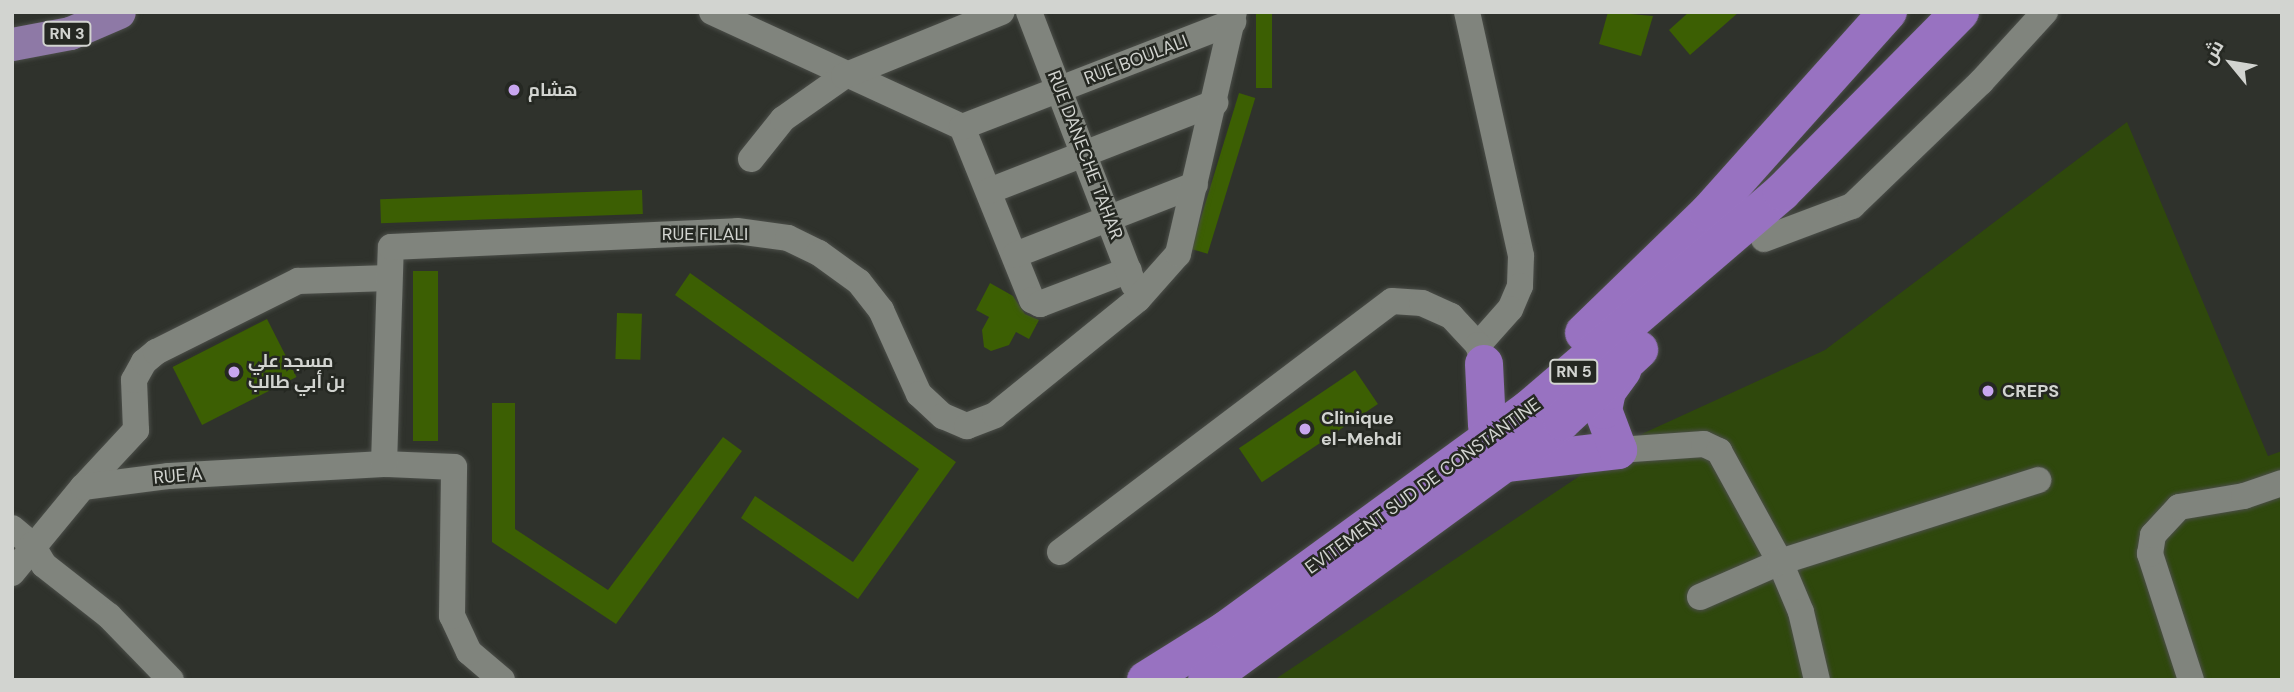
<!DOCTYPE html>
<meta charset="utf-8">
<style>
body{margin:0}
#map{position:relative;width:2294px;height:692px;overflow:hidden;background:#2f322c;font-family:"DM Sans",Cairo,sans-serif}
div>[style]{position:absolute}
.green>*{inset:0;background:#2f480c}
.building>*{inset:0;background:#3c5f03;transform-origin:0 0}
.roads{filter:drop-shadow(0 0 2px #4b4e49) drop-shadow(0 0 2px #4b4e49)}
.minor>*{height:26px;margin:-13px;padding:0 13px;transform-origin:13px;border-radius:13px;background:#80847d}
.major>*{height:33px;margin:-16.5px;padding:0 16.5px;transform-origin:16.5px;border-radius:16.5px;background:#8e79a6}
.highway>*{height:38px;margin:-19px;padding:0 19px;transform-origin:19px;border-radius:19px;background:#9872c1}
.dots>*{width:19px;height:19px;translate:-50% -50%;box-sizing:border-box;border:4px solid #252822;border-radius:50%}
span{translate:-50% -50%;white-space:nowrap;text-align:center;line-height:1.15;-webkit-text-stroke:5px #252822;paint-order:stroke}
.shield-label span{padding:2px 5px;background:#252822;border:2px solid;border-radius:5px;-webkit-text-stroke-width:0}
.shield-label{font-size:16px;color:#d2d4d0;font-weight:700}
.street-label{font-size:18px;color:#d2d4d0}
.poi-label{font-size:18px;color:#d2d4d0;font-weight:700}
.left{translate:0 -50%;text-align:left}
.frame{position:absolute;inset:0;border:14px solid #d2d4d0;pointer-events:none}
.north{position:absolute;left:2196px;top:28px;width:70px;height:70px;-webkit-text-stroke:5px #252822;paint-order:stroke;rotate:300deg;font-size:19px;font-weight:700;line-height:28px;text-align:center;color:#d2d4d0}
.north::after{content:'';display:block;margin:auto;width:24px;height:32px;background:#d2d4d0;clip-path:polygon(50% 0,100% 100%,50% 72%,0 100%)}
</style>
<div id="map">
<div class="green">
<i style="clip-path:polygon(2127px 122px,2268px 456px,2282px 451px,2282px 680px,1274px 680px,1644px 433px,1825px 350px)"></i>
</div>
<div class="building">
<i style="left:1256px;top:12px;width:16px;height:76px"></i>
<i style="clip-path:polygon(1608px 12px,1653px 16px,1641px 56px,1599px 44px)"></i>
<i style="clip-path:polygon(1689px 12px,1739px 12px,1690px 55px,1669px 30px)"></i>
<i style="left:1239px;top:93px;width:17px;height:163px;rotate:17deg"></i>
<i style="left:642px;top:190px;width:24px;height:262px;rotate:88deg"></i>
<i style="left:413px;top:271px;width:25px;height:170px"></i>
<i style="clip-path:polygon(690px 273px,956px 462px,858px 599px,741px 518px,755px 496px,853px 562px,919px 469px,675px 295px)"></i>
<i style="clip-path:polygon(990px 283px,1013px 296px,1025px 314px,1039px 320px,1029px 339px,1016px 332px,1009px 345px,991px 351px,984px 347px,982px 330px,989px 317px,976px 310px)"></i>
<i style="left:617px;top:313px;width:25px;height:46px;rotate:2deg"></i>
<i style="left:267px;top:319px;width:65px;height:106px;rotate:63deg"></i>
<i style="left:1355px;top:370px;width:41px;height:140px;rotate:56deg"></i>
<i style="clip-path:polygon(492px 403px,515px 403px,515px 529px,608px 590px,723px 437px,742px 451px,616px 624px,492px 542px)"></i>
</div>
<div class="roads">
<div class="minor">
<i style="left:712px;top:12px;width:275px;rotate:24.7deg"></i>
<i style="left:962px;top:127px;width:187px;rotate:68deg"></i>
<i style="left:1032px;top:300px;width:9px;rotate:27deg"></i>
<i style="left:1040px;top:304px;width:95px;rotate:-20.9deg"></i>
<i style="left:1029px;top:12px;width:292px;rotate:69deg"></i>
<i style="left:1467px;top:12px;width:250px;rotate:77.5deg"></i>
<i style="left:1521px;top:256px;width:30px;rotate:92deg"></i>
<i style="left:1520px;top:286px;width:25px;rotate:113deg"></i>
<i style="left:1510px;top:309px;width:48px;rotate:131.6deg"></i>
<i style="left:962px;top:127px;width:291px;rotate:-21.2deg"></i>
<i style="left:751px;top:159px;width:51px;rotate:-51.3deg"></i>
<i style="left:783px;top:119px;width:75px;rotate:-35.2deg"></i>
<i style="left:844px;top:76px;width:170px;rotate:-22.1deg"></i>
<i style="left:989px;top:191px;width:243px;rotate:-21.3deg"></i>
<i style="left:1764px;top:239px;width:94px;rotate:-20.6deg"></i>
<i style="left:1852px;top:206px;width:179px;rotate:-43.9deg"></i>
<i style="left:1981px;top:82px;width:95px;rotate:-47.6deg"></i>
<i style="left:1015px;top:255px;width:193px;rotate:-21.3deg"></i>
<i style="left:1618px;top:450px;width:86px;rotate:-4deg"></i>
<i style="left:1704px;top:444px;width:17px;rotate:25deg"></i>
<i style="left:1719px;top:451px;width:127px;rotate:61.2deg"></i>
<i style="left:1780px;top:562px;width:54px;rotate:67.2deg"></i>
<i style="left:1801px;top:612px;width:70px;rotate:76.8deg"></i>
<i style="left:83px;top:487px;width:78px;rotate:-47.1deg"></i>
<i style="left:136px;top:430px;width:50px;rotate:-92.3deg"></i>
<i style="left:134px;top:380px;width:21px;rotate:-61deg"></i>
<i style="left:144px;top:362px;width:16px;rotate:-40deg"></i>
<i style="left:156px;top:352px;width:159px;rotate:-26.6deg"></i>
<i style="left:298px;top:281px;width:91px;rotate:-1.9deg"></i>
<i style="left:12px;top:528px;width:26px;rotate:40deg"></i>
<i style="left:32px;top:545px;width:23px;rotate:59deg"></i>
<i style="left:44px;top:565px;width:83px;rotate:38.1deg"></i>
<i style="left:109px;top:616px;width:89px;rotate:45.9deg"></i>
<i style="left:1060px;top:552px;width:416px;rotate:-37.1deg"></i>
<i style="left:1392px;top:301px;width:30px;rotate:4deg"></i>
<i style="left:1422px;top:303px;width:32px;rotate:24deg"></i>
<i style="left:1451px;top:316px;width:40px;rotate:47deg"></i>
<i style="left:1478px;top:345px;width:20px;rotate:72deg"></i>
<i style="left:12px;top:573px;width:112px;rotate:-50.5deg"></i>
<i style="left:83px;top:487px;width:87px;rotate:-7.3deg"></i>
<i style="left:169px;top:476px;width:215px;rotate:-3.2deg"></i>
<i style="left:1700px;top:597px;width:87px;rotate:-23.6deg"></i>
<i style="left:1780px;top:562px;width:271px;rotate:-17.6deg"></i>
<i style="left:502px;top:680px;width:43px;rotate:-139.7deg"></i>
<i style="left:469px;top:652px;width:40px;rotate:-115deg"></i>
<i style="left:452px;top:616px;width:149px;rotate:-89.2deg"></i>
<i style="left:454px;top:467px;width:70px;rotate:-177.5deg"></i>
<i style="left:384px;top:464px;width:217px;rotate:-88.2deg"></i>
<i style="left:391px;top:247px;width:346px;rotate:-2.6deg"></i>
<i style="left:737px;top:231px;width:51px;rotate:7.8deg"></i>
<i style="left:788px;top:238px;width:34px;rotate:26deg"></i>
<i style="left:819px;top:253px;width:49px;rotate:35.9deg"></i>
<i style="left:859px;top:282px;width:36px;rotate:52deg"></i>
<i style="left:881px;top:310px;width:92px;rotate:65.7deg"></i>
<i style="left:919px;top:394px;width:33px;rotate:43deg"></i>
<i style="left:943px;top:416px;width:26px;rotate:23deg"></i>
<i style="left:967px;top:426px;width:30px;rotate:-21deg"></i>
<i style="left:995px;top:415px;width:184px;rotate:-39deg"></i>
<i style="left:1138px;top:299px;width:60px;rotate:-48.4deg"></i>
<i style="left:1178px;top:254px;width:248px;rotate:-77deg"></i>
<i style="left:2191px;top:680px;width:133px;rotate:-108deg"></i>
<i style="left:2150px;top:554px;width:19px;rotate:-81deg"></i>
<i style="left:2153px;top:535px;width:38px;rotate:-47deg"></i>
<i style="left:2179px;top:507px;width:66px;rotate:-9.6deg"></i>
<i style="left:2244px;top:496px;width:40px;rotate:-18.9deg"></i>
</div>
<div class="major">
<i style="left:12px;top:44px;width:59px;rotate:-10.7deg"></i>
<i style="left:70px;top:33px;width:53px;rotate:-23.2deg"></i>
</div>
<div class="highway">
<i style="left:1584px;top:333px;width:173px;rotate:-44.1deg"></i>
<i style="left:1708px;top:213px;width:270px;rotate:-48.2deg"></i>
<i style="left:1484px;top:364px;width:62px;rotate:87.2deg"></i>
<i style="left:1508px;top:463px;width:111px;rotate:-6.7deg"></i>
<i style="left:1618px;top:450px;width:43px;rotate:-110.6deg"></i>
<i style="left:1603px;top:410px;width:19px;rotate:-78deg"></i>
<i style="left:1607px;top:391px;width:26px;rotate:-54deg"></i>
<i style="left:1146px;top:680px;width:94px;rotate:-32deg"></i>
<i style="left:1226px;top:630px;width:375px;rotate:-36.1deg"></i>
<i style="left:1529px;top:409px;width:333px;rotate:-40.6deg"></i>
<i style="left:1782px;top:192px;width:253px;rotate:-45.3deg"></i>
<i style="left:1207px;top:680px;width:439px;rotate:-36.1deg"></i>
<i style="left:1562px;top:421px;width:105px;rotate:-42.7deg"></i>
</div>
</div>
<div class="dots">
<i style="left:514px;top:90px;background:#c8a6ef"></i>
<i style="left:234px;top:372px;background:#c8a6ef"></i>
<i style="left:1988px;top:391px;background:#c8a6ef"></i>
<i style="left:1305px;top:429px;background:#c8a6ef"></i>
</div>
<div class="shield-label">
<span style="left:67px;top:34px">RN 3</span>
<span style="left:1574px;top:372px">RN 5</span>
</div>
<div class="street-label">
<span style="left:1136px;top:60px;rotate:-21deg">RUE BOULALI</span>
<span style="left:1085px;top:155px;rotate:69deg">RUE DANECHE TAHAR</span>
<span style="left:705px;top:234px">RUE FILALI</span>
<span style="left:178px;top:476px;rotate:-5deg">RUE A</span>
<span style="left:1423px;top:486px;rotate:-36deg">EVITEMENT SUD DE CONSTANTINE</span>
</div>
<div class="poi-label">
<span class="left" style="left:528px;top:90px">هشام</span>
<span class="left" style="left:248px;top:372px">مسجد علي<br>بن أبي طالب</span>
<span class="left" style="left:2002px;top:391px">CREPS</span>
<span class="left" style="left:1321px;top:429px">Clinique<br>el-Mehdi</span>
</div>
<div class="frame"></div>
<div class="north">ش</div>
</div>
